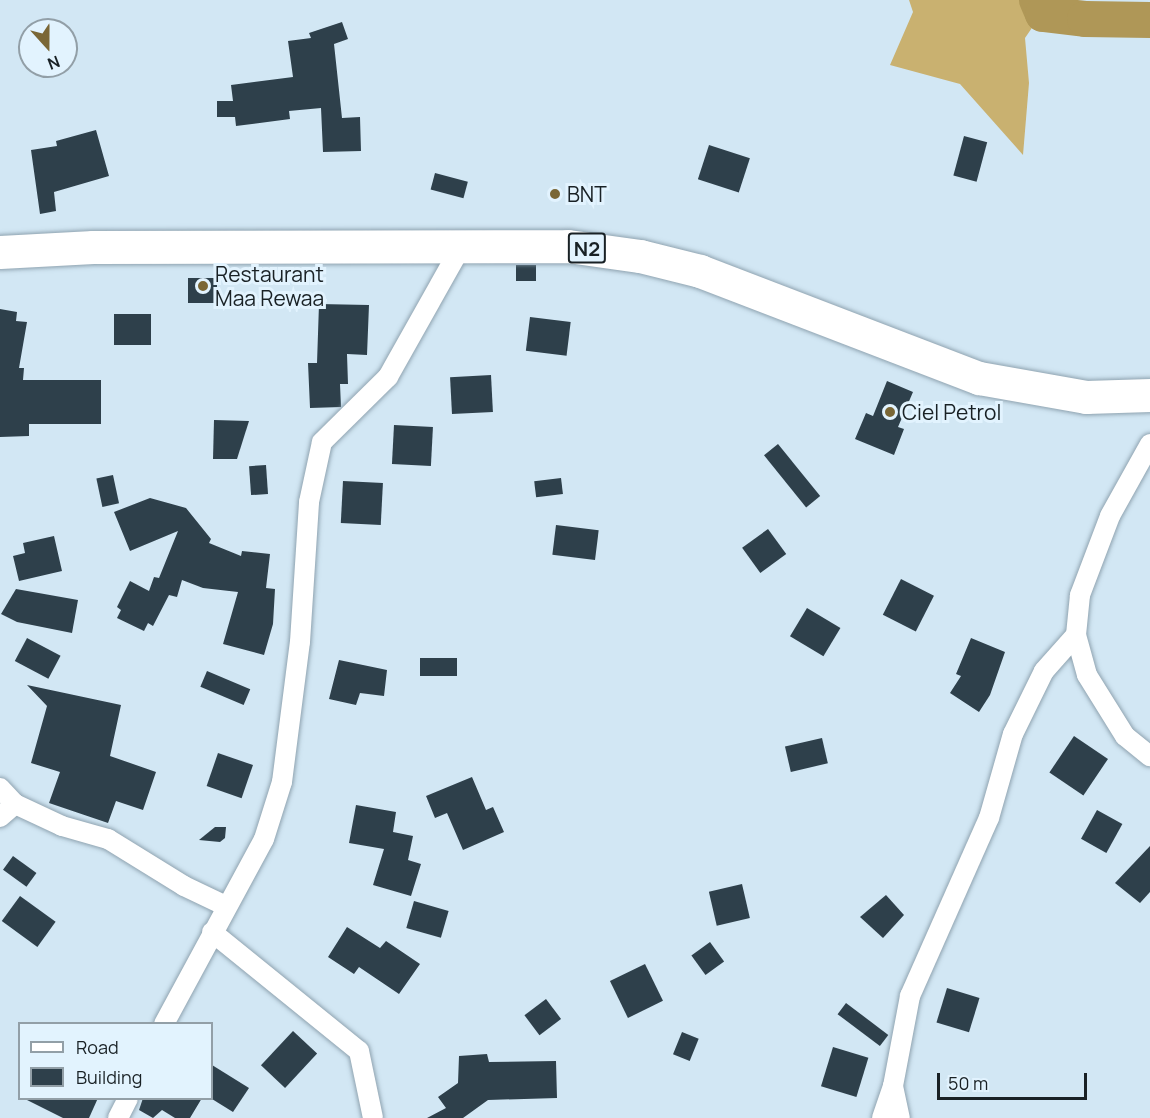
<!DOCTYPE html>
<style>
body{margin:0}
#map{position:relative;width:1150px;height:1118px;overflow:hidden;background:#d2e7f4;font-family:Manrope,sans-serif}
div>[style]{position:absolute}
.forest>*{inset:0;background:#c9b170}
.river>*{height:36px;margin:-18px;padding:0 18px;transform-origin:18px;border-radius:18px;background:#af9757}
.building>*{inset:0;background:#2e404b;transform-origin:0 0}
.roads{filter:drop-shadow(0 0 2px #8fa3b0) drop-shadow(0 0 2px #8fa3b0)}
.minor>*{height:20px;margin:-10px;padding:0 10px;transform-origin:10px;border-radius:10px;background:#fff}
.trunk>*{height:33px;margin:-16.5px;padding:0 16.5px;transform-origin:16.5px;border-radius:16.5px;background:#fff}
.dots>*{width:16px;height:16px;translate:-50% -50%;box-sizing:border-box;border:3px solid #e2f3fe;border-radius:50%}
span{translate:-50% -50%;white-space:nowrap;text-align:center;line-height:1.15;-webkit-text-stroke:6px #e2f3fe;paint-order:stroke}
.shield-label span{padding:2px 4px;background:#e2f3fe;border:2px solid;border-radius:4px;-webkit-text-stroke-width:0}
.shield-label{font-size:20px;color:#192125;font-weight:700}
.poi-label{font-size:21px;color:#192125}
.left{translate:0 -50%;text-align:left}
.legend{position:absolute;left:18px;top:1022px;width:195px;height:78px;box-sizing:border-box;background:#e2f3fe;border:2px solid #929fa7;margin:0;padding:8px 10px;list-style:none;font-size:18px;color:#192125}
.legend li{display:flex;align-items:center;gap:12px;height:30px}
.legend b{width:30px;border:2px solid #929fa7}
.north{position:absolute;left:18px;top:18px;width:60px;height:60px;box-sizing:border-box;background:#e2f3fe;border:2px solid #929fa7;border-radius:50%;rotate:159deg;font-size:16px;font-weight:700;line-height:24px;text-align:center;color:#192125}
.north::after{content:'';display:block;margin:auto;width:21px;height:27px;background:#7a6736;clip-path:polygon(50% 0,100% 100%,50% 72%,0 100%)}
.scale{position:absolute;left:937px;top:1073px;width:150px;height:27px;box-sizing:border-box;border:3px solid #192125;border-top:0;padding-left:8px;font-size:18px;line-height:21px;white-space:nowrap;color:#192125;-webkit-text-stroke:4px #e2f3fe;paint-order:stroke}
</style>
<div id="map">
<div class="forest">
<i style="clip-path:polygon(909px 0,1051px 0,1025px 38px,1029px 83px,1023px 155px,960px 84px,890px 65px,913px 12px)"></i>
</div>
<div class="river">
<i style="left:1037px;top:0;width:15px;rotate:67deg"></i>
<i style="left:1043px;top:14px;width:42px;rotate:6.8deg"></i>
<i style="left:1085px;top:19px;width:65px;rotate:0.9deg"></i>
</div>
<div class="building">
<i style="clip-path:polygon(342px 22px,348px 39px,334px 44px,342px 118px,360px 117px,361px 151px,323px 152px,321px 108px,289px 111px,290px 119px,236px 126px,235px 117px,217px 117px,217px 101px,233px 101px,231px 85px,293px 77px,288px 41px,311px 38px,309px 33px)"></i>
<i style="clip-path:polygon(96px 130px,109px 176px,54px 192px,56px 211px,40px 214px,31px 150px,57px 146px,56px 141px)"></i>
<i style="left:964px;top:136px;width:24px;height:41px;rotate:15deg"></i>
<i style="left:709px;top:145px;width:43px;height:36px;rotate:18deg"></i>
<i style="left:435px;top:173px;width:34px;height:17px;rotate:15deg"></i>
<i style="left:516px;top:265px;width:20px;height:16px"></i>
<i style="left:188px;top:278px;width:29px;height:25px"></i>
<i style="clip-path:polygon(319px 304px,369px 305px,367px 355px,347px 354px,348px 384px,340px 384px,341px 407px,310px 408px,308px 363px,317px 363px)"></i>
<i style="clip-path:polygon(0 309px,17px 312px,16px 321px,27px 322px,19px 368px,24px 368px,23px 380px,101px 380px,101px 424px,29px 424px,29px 436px,0 437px)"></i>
<i style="left:114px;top:314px;width:37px;height:31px"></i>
<i style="left:530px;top:317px;width:41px;height:34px;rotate:7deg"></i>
<i style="left:491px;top:375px;width:37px;height:41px;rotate:87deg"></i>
<i style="clip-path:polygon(887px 381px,913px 392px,898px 427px,904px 429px,894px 455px,855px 439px,866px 413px,873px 416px)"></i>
<i style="clip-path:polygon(214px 420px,249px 421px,237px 459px,213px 459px)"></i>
<i style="left:394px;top:425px;width:39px;height:39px;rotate:3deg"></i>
<i style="left:778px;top:444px;width:67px;height:18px;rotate:51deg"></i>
<i style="left:266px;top:465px;width:29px;height:17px;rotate:86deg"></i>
<i style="left:113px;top:475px;width:29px;height:17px;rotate:78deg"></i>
<i style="left:561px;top:478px;width:16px;height:27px;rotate:83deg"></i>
<i style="left:343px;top:481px;width:40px;height:42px;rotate:3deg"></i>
<i style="clip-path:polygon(150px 498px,186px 508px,211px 539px,209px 543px,241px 556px,242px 551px,270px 554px,266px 588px,275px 589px,273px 624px,264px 655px,223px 644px,238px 592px,203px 588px,182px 580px,177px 597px,169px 595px,153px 626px,148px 623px,144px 631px,117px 618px,121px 610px,117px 607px,130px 581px,149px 591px,154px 577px,159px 578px,178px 531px,130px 551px,114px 512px)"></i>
<i style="left:556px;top:525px;width:43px;height:30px;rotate:7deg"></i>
<i style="left:768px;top:529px;width:31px;height:32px;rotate:54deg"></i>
<i style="clip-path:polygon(54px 536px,62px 571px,19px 581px,13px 556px,25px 553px,23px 543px)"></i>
<i style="left:901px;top:579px;width:37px;height:40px;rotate:27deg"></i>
<i style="clip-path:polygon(16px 589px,78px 600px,72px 633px,17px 622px,1px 614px)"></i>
<i style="left:807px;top:608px;width:39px;height:33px;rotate:31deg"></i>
<i style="left:27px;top:638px;width:38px;height:26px;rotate:28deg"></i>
<i style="clip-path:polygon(971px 638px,1005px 652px,990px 695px,979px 712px,950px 693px,961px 676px,956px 674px)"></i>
<i style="left:420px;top:658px;width:37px;height:18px"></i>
<i style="clip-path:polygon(339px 660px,387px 670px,384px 696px,360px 693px,356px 705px,329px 699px)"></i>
<i style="left:207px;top:671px;width:47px;height:17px;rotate:23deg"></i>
<i style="clip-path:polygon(27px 685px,121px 705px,110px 756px,156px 772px,143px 810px,116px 801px,108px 823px,49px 803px,60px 772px,31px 763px,47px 706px)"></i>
<i style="left:1074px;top:736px;width:41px;height:44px;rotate:34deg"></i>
<i style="left:822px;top:738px;width:26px;height:38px;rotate:77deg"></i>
<i style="left:218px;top:753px;width:37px;height:35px;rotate:19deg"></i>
<i style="clip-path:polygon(472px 777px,486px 810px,493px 807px,504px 832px,463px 850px,447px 813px,435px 818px,426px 796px)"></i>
<i style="clip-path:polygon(356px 805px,396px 812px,393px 832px,413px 836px,408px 860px,421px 864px,411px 896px,373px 885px,384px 849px,349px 843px)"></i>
<i style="left:1097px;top:810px;width:29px;height:33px;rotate:29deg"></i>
<i style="clip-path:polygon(215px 827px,226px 827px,225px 838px,220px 842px,199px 840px)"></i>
<i style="clip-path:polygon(1150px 846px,1150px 892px,1140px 903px,1115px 883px)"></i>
<i style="left:13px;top:856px;width:29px;height:17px;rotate:36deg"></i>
<i style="left:742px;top:884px;width:35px;height:34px;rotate:77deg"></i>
<i style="clip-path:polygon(886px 895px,904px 915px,883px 938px,860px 917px)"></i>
<i style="left:20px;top:896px;width:44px;height:31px;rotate:36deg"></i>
<i style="left:414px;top:901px;width:36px;height:28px;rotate:16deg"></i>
<i style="clip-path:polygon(347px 927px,380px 948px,386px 941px,420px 964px,399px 994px,359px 967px,354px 974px,328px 957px)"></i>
<i style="left:710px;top:942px;width:24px;height:23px;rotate:54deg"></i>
<i style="left:645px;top:964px;width:41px;height:39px;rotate:64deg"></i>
<i style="left:947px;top:988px;width:34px;height:36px;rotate:17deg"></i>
<i style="left:546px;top:999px;width:25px;height:27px;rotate:53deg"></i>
<i style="left:846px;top:1003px;width:53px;height:14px;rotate:37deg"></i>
<i style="left:293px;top:1031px;width:33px;height:47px;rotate:43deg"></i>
<i style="left:682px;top:1032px;width:18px;height:24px;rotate:22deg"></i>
<i style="left:833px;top:1047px;width:37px;height:41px;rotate:17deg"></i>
<i style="clip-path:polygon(487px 1054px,489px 1062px,556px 1061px,557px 1098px,488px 1100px,463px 1118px,427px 1118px,446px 1108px,438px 1097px,458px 1083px,459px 1056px)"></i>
<i style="clip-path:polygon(212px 1065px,249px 1088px,233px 1112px,212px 1099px)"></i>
<i style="clip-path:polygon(23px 1098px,98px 1098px,89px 1118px,63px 1118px)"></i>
<i style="clip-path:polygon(143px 1098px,202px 1098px,190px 1118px,175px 1118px,162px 1110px,153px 1118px,139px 1110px)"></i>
</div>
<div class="roads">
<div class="minor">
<i style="left:1150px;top:444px;width:82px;rotate:119.1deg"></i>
<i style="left:1110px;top:516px;width:85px;rotate:110.8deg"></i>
<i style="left:1080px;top:595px;width:40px;rotate:95.7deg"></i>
<i style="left:1076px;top:635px;width:41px;rotate:74.6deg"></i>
<i style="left:1087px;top:675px;width:72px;rotate:58.1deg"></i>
<i style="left:1125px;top:736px;width:32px;rotate:39deg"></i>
<i style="left:0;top:788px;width:22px;rotate:47deg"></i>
<i style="left:15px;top:804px;width:52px;rotate:25.1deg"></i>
<i style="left:62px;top:826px;width:48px;rotate:15.8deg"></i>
<i style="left:108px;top:839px;width:89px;rotate:31.7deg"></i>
<i style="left:184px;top:886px;width:47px;rotate:25.5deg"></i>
<i style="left:0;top:817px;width:20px;rotate:-41deg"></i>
<i style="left:212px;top:932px;width:189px;rotate:39deg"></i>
<i style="left:359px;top:1051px;width:68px;rotate:78.2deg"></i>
<i style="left:164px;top:1024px;width:210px;rotate:-61.6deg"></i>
<i style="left:264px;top:839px;width:60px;rotate:-72.5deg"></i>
<i style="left:282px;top:782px;width:141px;rotate:-82.7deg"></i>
<i style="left:300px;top:642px;width:140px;rotate:-86.3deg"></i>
<i style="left:309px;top:502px;width:61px;rotate:-77.8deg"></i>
<i style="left:322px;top:442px;width:93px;rotate:-44.6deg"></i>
<i style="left:388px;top:377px;width:149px;rotate:-60.7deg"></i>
<i style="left:893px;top:1086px;width:33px;rotate:78deg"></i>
<i style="left:118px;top:1118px;width:22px;rotate:-63deg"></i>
<i style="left:882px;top:1118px;width:34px;rotate:-71deg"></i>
<i style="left:893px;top:1086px;width:92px;rotate:-79.3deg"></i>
<i style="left:910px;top:996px;width:195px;rotate:-66.1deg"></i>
<i style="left:989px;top:818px;width:87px;rotate:-74.1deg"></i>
<i style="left:1013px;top:734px;width:70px;rotate:-63.8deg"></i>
<i style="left:1044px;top:671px;width:48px;rotate:-48.4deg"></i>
</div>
<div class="trunk">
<i style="left:0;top:252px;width:93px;rotate:-3.1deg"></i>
<i style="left:93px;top:247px;width:475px;rotate:-0.1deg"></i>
<i style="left:568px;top:246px;width:73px;rotate:7.9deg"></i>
<i style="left:640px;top:256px;width:62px;rotate:14deg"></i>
<i style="left:700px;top:271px;width:299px;rotate:21deg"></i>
<i style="left:979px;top:378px;width:109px;rotate:10.1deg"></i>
<i style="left:1086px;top:397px;width:64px;rotate:-1.8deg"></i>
</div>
</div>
<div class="dots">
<i style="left:555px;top:194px;background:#7a6736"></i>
<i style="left:203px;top:286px;background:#7a6736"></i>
<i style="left:890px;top:412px;background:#7a6736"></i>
</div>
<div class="shield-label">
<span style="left:587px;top:248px">N2</span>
</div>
<div class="poi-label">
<span class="left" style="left:567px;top:194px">BNT</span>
<span class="left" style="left:215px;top:286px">Restaurant<br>Maa Rewaa</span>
<span class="left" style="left:902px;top:412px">Ciel Petrol</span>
</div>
<ul class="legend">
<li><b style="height:8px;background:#fff"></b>Road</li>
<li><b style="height:16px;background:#2e404b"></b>Building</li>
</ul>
<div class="north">N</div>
<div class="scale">50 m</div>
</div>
